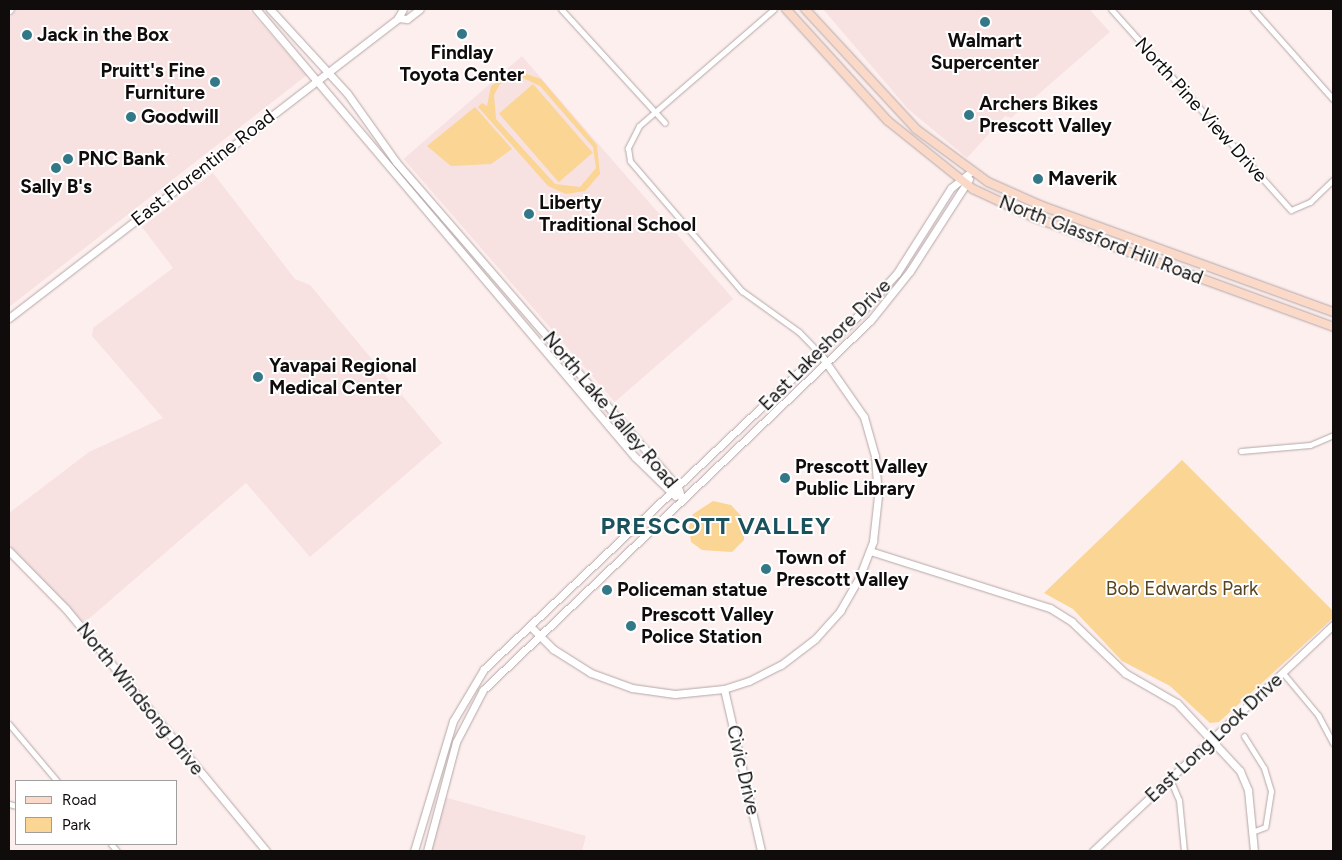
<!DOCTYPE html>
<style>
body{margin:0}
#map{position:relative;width:1342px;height:860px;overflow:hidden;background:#feefef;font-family:Figtree,sans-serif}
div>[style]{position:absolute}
.built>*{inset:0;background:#f7e1e1;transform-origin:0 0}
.green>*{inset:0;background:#fbd593;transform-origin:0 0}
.roads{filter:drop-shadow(0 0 1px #b4a7a7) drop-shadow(0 0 1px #b4a7a7)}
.street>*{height:5px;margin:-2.5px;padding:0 2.5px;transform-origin:2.5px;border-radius:2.5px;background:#fff}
.secondary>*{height:7px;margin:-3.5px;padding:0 3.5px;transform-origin:3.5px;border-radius:3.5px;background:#fff}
.primary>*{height:8px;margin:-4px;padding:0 4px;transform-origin:4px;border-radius:4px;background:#fbd9c8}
.dots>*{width:14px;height:14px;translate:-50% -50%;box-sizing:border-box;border:2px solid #fff;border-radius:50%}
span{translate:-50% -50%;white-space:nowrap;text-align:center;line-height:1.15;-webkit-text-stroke:4px #fff;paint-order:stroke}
.poi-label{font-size:19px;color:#100c0c;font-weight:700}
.left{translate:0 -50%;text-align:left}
.right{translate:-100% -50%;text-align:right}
.street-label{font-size:19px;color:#100c0c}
.park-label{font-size:19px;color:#584420}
.district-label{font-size:24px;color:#19515c;font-weight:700;letter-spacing:1px}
.frame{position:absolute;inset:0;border:10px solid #100c0c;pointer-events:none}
.legend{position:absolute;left:15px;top:780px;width:162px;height:65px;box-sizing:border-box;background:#fff;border:1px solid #9f9e9e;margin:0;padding:6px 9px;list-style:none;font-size:15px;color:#100c0c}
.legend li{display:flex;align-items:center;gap:10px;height:25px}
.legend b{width:25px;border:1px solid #9f9e9e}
</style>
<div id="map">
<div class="built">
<i style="clip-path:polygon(16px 9px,248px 9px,307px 75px,9px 307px,9px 19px)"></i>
<i style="clip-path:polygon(823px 9px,1089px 9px,1110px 32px,1011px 118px,1005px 116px,967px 158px,908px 109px)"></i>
<i style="left:522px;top:56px;width:322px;height:157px;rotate:49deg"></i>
<i style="clip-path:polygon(213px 173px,295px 279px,310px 285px,442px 443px,310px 557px,246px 483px,84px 623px,9px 545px,9px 513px,89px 452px,163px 418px,92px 336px,93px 328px,173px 268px,142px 227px)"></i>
<i style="clip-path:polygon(444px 797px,586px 836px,582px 851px,430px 851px)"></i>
</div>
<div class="green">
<i style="clip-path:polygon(evenodd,515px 70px,541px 79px,597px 145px,600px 174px,585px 191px,566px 194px,548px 186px,478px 107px,482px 103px,487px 106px,491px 86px,515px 70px,519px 76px,540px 86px,593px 147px,596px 168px,580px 187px,555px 184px,496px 119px,494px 95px,500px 84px,519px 76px)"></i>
<i style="left:533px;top:84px;width:91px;height:45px;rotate:49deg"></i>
<i style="clip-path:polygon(475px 107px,512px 149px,491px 164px,451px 166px,427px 146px)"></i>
<i style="clip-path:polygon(1182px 460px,1333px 611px,1333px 618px,1219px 722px,1210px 723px,1170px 686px,1122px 661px,1073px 609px,1044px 593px)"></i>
<i style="clip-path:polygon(713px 501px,731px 505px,744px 519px,744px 540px,732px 552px,702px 550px,691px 542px,689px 527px,693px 514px)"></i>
</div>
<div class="roads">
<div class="street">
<i style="left:561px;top:9px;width:154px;rotate:47.6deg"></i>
<i style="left:774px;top:9px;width:179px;rotate:139.1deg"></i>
<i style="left:639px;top:126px;width:25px;rotate:117deg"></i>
<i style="left:628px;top:148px;width:13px;rotate:81deg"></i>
<i style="left:630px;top:161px;width:172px;rotate:49.3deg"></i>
<i style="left:742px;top:291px;width:70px;rotate:35.7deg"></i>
<i style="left:799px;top:332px;width:30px;rotate:46deg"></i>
<i style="left:1111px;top:9px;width:270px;rotate:48.2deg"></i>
<i style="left:1291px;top:210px;width:21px;rotate:-23deg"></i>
<i style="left:1310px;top:202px;width:32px;rotate:-44deg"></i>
<i style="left:1253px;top:9px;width:120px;rotate:48.4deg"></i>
<i style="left:1241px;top:451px;width:69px;rotate:-5deg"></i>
<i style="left:1310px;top:445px;width:25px;rotate:-23deg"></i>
<i style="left:1283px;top:673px;width:55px;rotate:50.2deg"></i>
<i style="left:1318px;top:715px;width:32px;rotate:62deg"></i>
<i style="left:9px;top:724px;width:75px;rotate:49.9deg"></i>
<i style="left:1244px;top:736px;width:38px;rotate:58deg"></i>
<i style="left:1264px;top:768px;width:24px;rotate:73deg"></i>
<i style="left:1271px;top:791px;width:36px;rotate:99deg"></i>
<i style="left:1265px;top:827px;width:14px;rotate:159deg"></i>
<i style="left:1170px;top:779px;width:23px;rotate:67deg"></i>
<i style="left:1179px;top:800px;width:51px;rotate:84.4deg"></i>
<i style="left:9px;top:804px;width:7px;rotate:16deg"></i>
<i style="left:111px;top:844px;width:9px;rotate:49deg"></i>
</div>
<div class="secondary">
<i style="left:256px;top:9px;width:587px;rotate:49.77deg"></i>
<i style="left:635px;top:457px;width:56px;rotate:44.3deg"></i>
<i style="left:270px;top:9px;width:114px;rotate:47.5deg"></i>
<i style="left:347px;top:93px;width:85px;rotate:54.6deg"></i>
<i style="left:396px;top:162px;width:430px;rotate:49.1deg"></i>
<i style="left:678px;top:487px;width:14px;rotate:73deg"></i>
<i style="left:9px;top:10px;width:1px;rotate:-45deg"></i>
<i style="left:398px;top:18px;width:9px;rotate:6deg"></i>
<i style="left:407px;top:19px;width:16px;rotate:-38deg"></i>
<i style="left:9px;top:318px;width:491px;rotate:-37.6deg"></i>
<i style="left:398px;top:18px;width:10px;rotate:-61deg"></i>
<i style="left:9px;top:551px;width:81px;rotate:45.5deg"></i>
<i style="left:66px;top:609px;width:314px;rotate:50.4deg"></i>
<i style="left:870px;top:551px;width:189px;rotate:17.6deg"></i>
<i style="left:1050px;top:608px;width:26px;rotate:32deg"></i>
<i style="left:1072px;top:622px;width:74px;rotate:43.9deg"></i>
<i style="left:1125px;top:673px;width:60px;rotate:30deg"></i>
<i style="left:1177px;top:703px;width:93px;rotate:47.2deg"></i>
<i style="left:1240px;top:771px;width:21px;rotate:67deg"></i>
<i style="left:1248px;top:790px;width:61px;rotate:84.4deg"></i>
<i style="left:530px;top:626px;width:33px;rotate:45deg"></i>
<i style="left:553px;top:649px;width:45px;rotate:32.3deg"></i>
<i style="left:591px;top:673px;width:44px;rotate:20.1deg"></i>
<i style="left:632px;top:688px;width:43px;rotate:7.9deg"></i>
<i style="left:675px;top:694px;width:49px;rotate:-5.8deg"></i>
<i style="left:724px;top:689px;width:26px;rotate:-18deg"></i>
<i style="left:749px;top:681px;width:36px;rotate:-27deg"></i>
<i style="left:781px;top:665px;width:43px;rotate:-37.4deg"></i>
<i style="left:815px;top:639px;width:38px;rotate:-48deg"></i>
<i style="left:840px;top:611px;width:38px;rotate:-60deg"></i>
<i style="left:859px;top:578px;width:40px;rotate:-69deg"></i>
<i style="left:873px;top:541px;width:45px;rotate:-83.7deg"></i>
<i style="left:878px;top:496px;width:40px;rotate:-94.3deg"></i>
<i style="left:875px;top:456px;width:41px;rotate:-105.8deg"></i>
<i style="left:864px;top:417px;width:77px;rotate:-124.9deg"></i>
<i style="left:724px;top:689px;width:166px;rotate:77.1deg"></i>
<i style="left:414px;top:851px;width:136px;rotate:-73.3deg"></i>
<i style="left:453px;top:721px;width:61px;rotate:-59.2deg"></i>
<i style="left:484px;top:669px;width:517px;rotate:-43.35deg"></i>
<i style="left:860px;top:314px;width:55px;rotate:-47.9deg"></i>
<i style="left:897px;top:273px;width:101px;rotate:-57.6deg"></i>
<i style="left:951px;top:188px;width:26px;rotate:-39deg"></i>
<i style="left:427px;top:851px;width:113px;rotate:-75.1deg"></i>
<i style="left:456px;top:742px;width:59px;rotate:-62.6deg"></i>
<i style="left:483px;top:690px;width:535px;rotate:-43.64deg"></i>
<i style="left:870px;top:321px;width:64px;rotate:-51.3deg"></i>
<i style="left:910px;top:271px;width:109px;rotate:-57.3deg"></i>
<i style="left:1093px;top:851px;width:330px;rotate:-43.3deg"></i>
</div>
<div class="primary">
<i style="left:786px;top:9px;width:151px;rotate:47.7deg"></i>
<i style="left:888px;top:121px;width:109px;rotate:38.7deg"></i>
<i style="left:973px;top:189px;width:66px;rotate:25deg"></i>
<i style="left:1033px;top:217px;width:320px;rotate:20.1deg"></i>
<i style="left:805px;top:9px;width:163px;rotate:47.2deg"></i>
<i style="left:916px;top:129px;width:89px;rotate:36.4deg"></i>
<i style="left:988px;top:182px;width:59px;rotate:24deg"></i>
<i style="left:1042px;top:206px;width:310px;rotate:20deg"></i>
</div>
</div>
<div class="dots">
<i style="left:985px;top:22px;background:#337886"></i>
<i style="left:462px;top:34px;background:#337886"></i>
<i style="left:27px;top:35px;background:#337886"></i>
<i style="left:215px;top:82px;background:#337886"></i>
<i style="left:969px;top:115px;background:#337886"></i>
<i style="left:131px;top:117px;background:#337886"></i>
<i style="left:68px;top:159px;background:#337886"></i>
<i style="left:56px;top:168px;background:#337886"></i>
<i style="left:1038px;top:179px;background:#337886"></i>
<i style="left:529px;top:214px;background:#337886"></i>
<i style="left:258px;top:377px;background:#337886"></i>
<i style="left:785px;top:478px;background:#337886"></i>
<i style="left:766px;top:569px;background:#337886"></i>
<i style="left:607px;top:590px;background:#337886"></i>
<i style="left:631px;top:626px;background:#337886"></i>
</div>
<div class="poi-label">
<span class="left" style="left:37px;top:35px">Jack in the Box</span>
<span style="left:985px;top:52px">Walmart<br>Supercenter</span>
<span style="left:462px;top:64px">Findlay<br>Toyota Center</span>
<span class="right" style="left:205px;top:82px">Pruitt's Fine<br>Furniture</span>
<span class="left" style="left:979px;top:115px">Archers Bikes<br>Prescott Valley</span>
<span class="left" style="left:141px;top:117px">Goodwill</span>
<span class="left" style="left:78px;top:159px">PNC Bank</span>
<span class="left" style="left:1048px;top:179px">Maverik</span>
<span style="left:56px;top:187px">Sally B's</span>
<span class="left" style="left:539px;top:214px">Liberty<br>Traditional School</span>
<span class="left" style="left:269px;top:377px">Yavapai Regional<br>Medical Center</span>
<span class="left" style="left:795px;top:478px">Prescott Valley<br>Public Library</span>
<span class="left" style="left:776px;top:569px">Town of<br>Prescott Valley</span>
<span class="left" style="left:617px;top:590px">Policeman statue</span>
<span class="left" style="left:641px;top:626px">Prescott Valley<br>Police Station</span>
</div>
<div class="street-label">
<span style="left:1201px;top:110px;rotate:48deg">North Pine View Drive</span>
<span style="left:203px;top:168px;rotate:-38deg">East Florentine Road</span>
<span style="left:1101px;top:240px;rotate:21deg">North Glassford Hill Road</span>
<span style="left:825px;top:345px;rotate:-45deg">East Lakeshore Drive</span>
<span style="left:610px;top:410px;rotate:50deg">North Lake Valley Road</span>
<span style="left:140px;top:699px;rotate:51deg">North Windsong Drive</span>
<span style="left:1214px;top:738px;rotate:-43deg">East Long Look Drive</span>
<span style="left:743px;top:770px;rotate:77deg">Civic Drive</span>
</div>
<div class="park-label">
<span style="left:1182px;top:589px">Bob Edwards Park</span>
</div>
<div class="district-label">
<span style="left:716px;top:526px">PRESCOTT VALLEY</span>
</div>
<div class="frame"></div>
<ul class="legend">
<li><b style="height:6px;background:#fbd9c8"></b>Road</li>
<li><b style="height:14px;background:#fbd593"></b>Park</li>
</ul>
</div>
